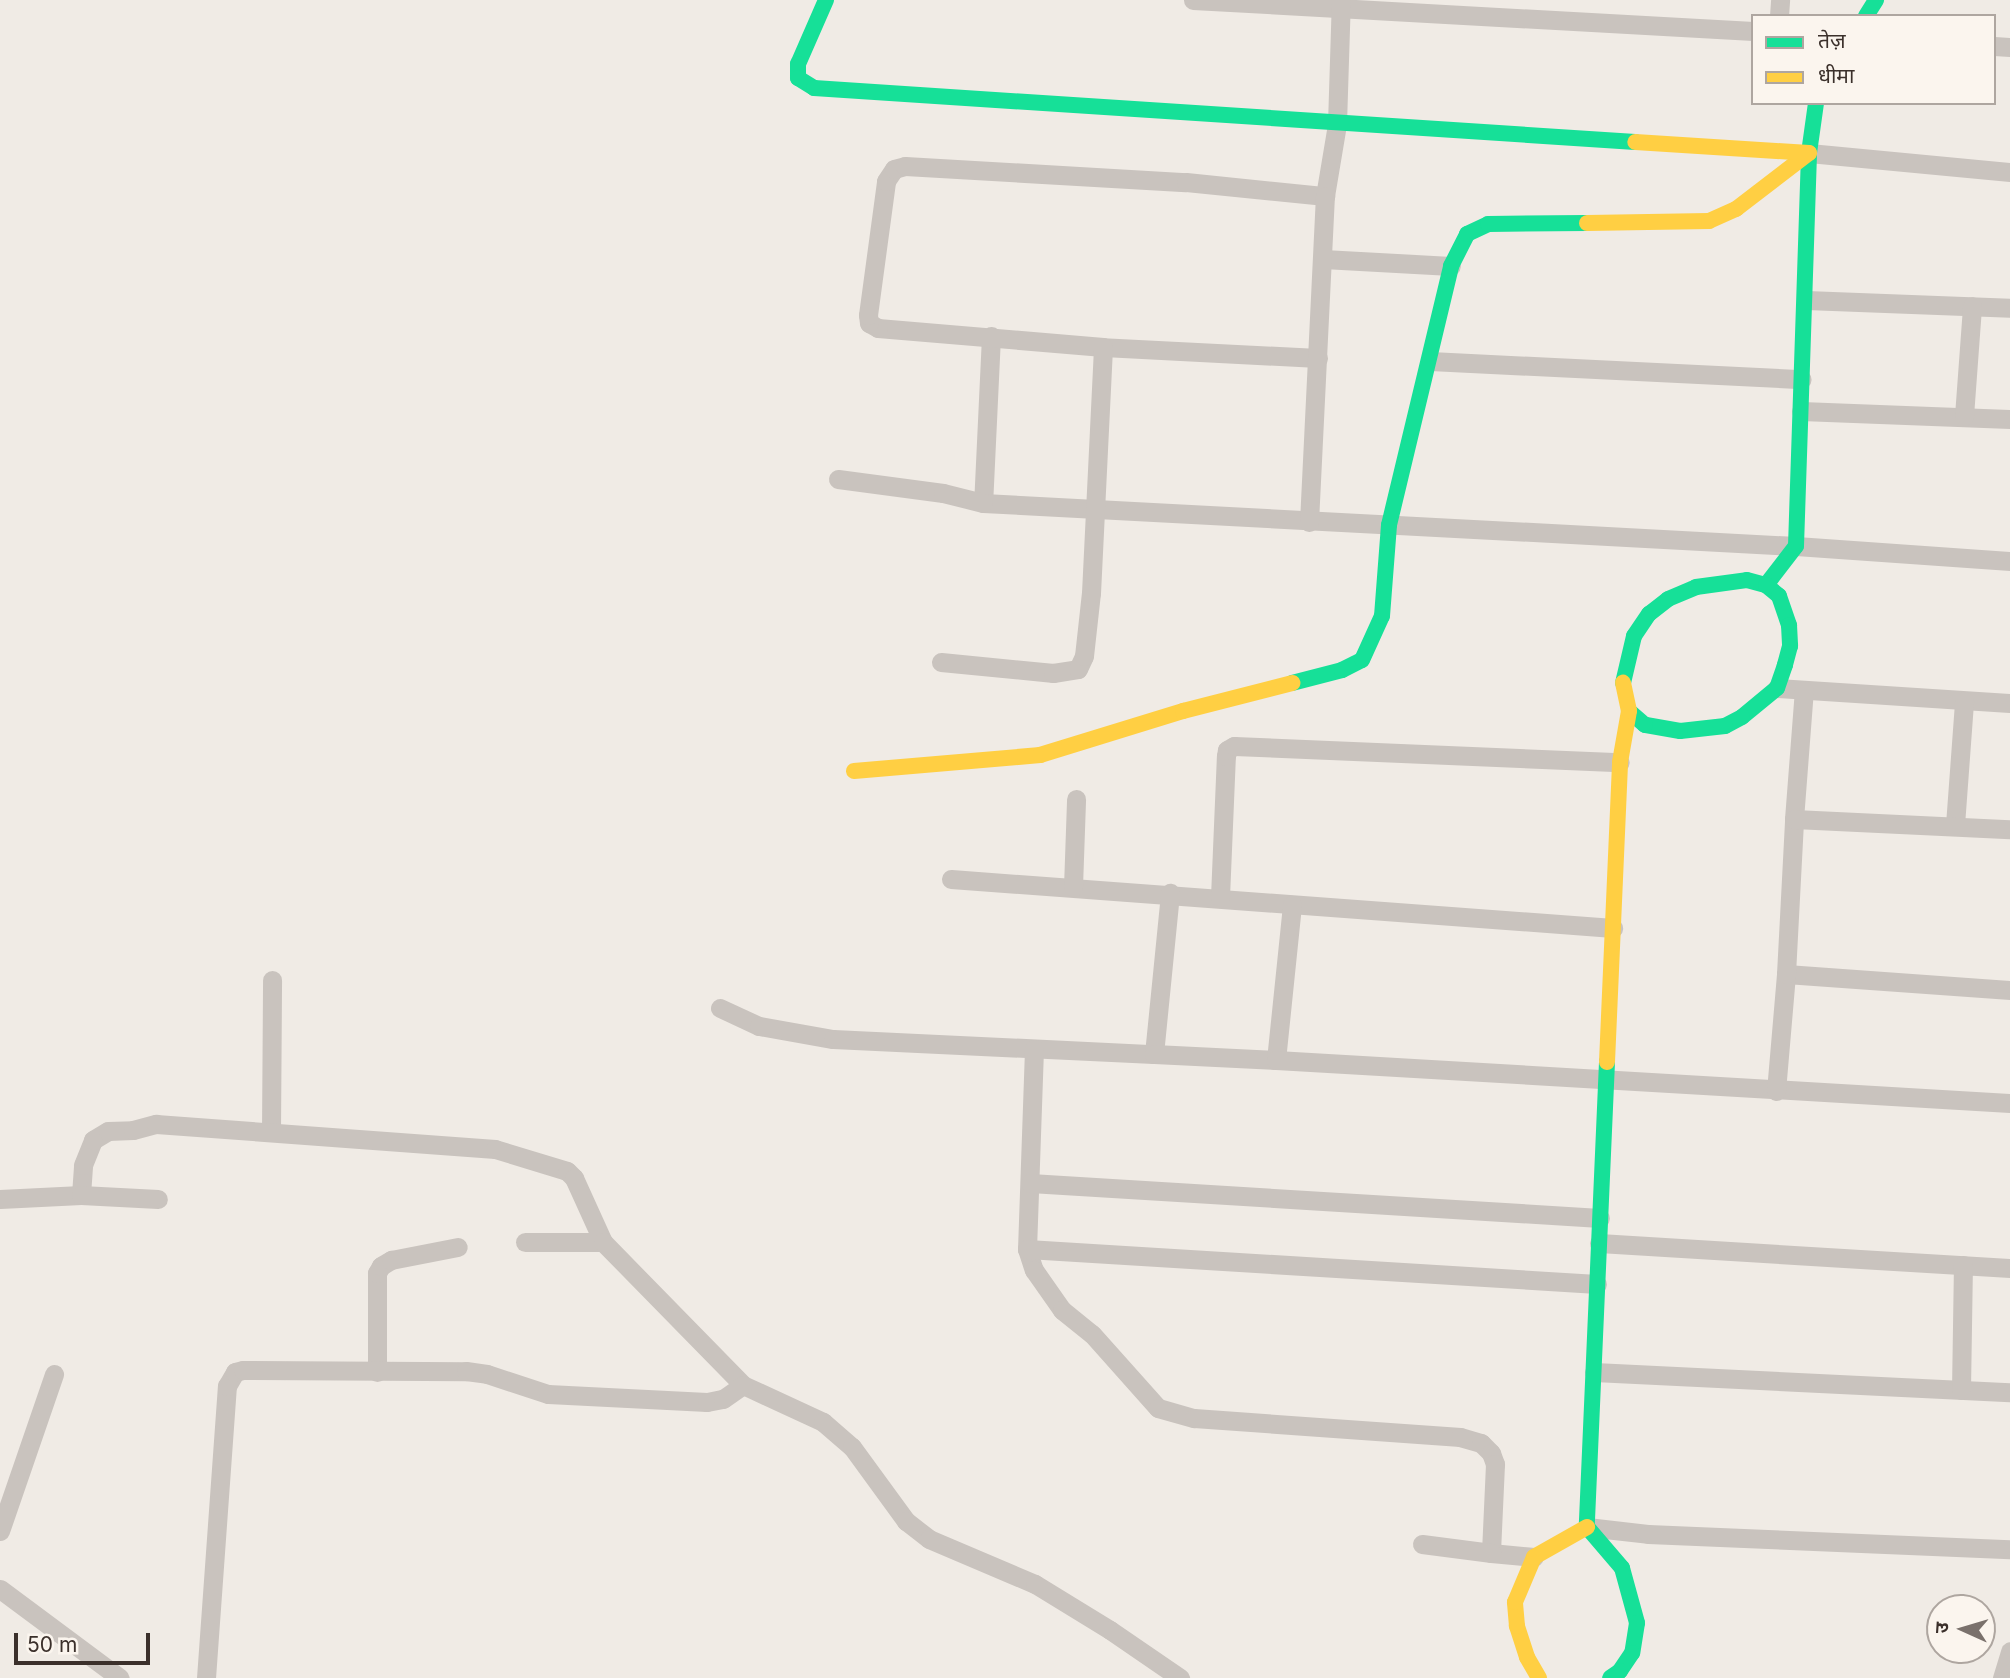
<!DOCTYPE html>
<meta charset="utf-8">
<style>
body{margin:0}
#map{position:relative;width:2010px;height:1678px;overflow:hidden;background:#f0ebe5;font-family:Inter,"Noto Sans Devanagari",sans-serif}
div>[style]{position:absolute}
.street>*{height:19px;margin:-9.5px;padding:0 9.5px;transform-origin:9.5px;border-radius:9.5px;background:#c9c3be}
.fast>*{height:16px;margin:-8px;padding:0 8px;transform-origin:8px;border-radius:8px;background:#16e098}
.slow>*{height:16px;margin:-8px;padding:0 8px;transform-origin:8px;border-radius:8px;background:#ffcf43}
span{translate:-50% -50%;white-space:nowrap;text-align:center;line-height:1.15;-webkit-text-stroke:5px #fbf5ee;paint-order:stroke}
.legend{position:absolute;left:1751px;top:14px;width:245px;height:91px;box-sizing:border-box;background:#fbf5ee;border:2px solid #aea6a0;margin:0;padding:9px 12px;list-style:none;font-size:21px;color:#3b302b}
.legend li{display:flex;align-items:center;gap:14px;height:35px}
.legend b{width:35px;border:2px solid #aea6a0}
.north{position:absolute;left:1926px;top:1594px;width:70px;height:70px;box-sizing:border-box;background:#fbf5ee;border:2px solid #aea6a0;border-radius:50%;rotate:274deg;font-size:19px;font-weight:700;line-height:28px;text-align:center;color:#3b302b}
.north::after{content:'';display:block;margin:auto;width:24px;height:32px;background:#7a716c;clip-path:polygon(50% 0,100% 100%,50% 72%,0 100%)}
.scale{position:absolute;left:14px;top:1633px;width:136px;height:32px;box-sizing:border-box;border:4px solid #3b302b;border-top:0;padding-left:9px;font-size:21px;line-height:24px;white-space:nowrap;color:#3b302b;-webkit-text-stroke:5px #fbf5ee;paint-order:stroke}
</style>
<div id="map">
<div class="street">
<i style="left:1193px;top:0;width:561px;rotate:3.17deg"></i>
<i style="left:1779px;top:16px;width:16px;rotate:-86deg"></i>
<i style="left:1994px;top:46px;width:16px;rotate:4deg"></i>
<i style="left:1809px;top:153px;width:202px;rotate:5.4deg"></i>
<i style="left:1323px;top:259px;width:128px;rotate:3.1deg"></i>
<i style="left:1806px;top:300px;width:204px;rotate:2.2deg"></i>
<i style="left:991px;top:336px;width:167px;rotate:92.7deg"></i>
<i style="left:983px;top:503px;width:814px;rotate:3.03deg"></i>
<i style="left:1796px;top:546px;width:215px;rotate:4deg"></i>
<i style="left:1318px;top:358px;width:215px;rotate:-177.1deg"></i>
<i style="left:1103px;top:347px;width:226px;rotate:-175.2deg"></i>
<i style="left:878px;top:328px;width:10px;rotate:-151deg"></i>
<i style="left:869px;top:323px;width:8px;rotate:-97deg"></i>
<i style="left:868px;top:315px;width:135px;rotate:-82.3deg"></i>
<i style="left:886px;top:181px;width:14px;rotate:-56deg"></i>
<i style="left:894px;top:169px;width:11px;rotate:-15deg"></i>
<i style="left:905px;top:166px;width:281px;rotate:3.3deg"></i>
<i style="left:1186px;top:182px;width:140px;rotate:5.8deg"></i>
<i style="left:1325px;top:196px;width:73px;rotate:-80.5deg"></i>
<i style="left:1337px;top:124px;width:124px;rotate:-88.2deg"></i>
<i style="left:1430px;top:361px;width:372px;rotate:2.8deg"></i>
<i style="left:1801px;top:411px;width:209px;rotate:2.2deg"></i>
<i style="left:1964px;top:416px;width:110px;rotate:-85.8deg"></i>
<i style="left:838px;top:479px;width:106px;rotate:7.6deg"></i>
<i style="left:943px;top:493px;width:41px;rotate:14deg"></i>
<i style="left:1309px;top:522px;width:326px;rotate:-87.2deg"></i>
<i style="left:941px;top:662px;width:113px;rotate:5.6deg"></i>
<i style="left:1053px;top:673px;width:25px;rotate:-9deg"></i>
<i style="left:1078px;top:669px;width:14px;rotate:-65deg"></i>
<i style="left:1084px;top:656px;width:63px;rotate:-83.7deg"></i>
<i style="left:1091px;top:593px;width:246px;rotate:-87.2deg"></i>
<i style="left:1777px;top:688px;width:233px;rotate:3.7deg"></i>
<i style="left:1794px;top:819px;width:129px;rotate:-85.6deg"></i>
<i style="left:1955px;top:825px;width:124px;rotate:-85.8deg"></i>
<i style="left:951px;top:879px;width:664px;rotate:4.23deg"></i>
<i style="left:1073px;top:887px;width:88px;rotate:-88deg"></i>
<i style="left:1220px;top:897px;width:141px;rotate:-87.6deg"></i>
<i style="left:1226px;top:756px;width:6px;rotate:-81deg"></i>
<i style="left:1227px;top:750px;width:8px;rotate:-30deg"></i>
<i style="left:1234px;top:746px;width:386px;rotate:2.4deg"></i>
<i style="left:1786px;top:974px;width:225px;rotate:4.1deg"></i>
<i style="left:720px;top:1008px;width:43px;rotate:24.8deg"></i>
<i style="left:759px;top:1026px;width:75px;rotate:10deg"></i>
<i style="left:833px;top:1039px;width:321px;rotate:2.7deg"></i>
<i style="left:1154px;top:1054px;width:162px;rotate:-84.3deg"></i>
<i style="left:1034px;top:1049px;width:200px;rotate:92deg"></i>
<i style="left:1027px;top:1249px;width:22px;rotate:72deg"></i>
<i style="left:1034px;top:1270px;width:49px;rotate:55deg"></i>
<i style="left:1062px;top:1310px;width:38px;rotate:39deg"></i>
<i style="left:1092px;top:1334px;width:99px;rotate:48.3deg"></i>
<i style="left:1158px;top:1408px;width:37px;rotate:16deg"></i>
<i style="left:1194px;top:1418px;width:267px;rotate:4.1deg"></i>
<i style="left:1460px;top:1437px;width:22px;rotate:16deg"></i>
<i style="left:1481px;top:1443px;width:14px;rotate:45deg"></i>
<i style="left:1491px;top:1453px;width:12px;rotate:70deg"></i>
<i style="left:1495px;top:1464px;width:89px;rotate:92.6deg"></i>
<i style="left:1491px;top:1553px;width:43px;rotate:5.3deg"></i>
<i style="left:1154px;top:1054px;width:122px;rotate:2.8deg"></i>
<i style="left:1276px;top:1060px;width:156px;rotate:-84.1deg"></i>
<i style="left:1276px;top:1060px;width:735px;rotate:3.35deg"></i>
<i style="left:1776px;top:1091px;width:117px;rotate:-85.1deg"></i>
<i style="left:1786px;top:974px;width:155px;rotate:-87deg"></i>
<i style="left:1794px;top:819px;width:216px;rotate:2.7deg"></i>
<i style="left:271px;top:1132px;width:152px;rotate:-89.6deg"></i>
<i style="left:1030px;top:1183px;width:571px;rotate:3.51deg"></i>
<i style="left:81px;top:1195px;width:30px;rotate:-86deg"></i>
<i style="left:83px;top:1165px;width:27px;rotate:-68deg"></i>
<i style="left:93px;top:1140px;width:17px;rotate:-31deg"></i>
<i style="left:108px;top:1131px;width:25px;rotate:-2deg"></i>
<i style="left:133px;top:1130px;width:24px;rotate:-15deg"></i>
<i style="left:156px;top:1124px;width:340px;rotate:4.2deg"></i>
<i style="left:495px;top:1149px;width:75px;rotate:17deg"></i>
<i style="left:567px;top:1171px;width:10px;rotate:45deg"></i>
<i style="left:574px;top:1178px;width:70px;rotate:65.6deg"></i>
<i style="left:0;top:1199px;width:81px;rotate:-2.8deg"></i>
<i style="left:81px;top:1195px;width:77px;rotate:3deg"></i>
<i style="left:525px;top:1242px;width:78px"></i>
<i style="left:603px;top:1242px;width:200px;rotate:45.6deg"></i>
<i style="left:743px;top:1385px;width:88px;rotate:24.8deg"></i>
<i style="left:823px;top:1422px;width:38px;rotate:41deg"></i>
<i style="left:852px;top:1447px;width:92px;rotate:53.9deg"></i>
<i style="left:906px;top:1521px;width:29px;rotate:38deg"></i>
<i style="left:929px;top:1539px;width:115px;rotate:23deg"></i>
<i style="left:1035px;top:1584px;width:88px;rotate:31.5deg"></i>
<i style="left:1110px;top:1630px;width:85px;rotate:34.4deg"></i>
<i style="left:1599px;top:1243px;width:412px;rotate:3.5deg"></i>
<i style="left:1027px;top:1249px;width:571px;rotate:3.51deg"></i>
<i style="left:377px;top:1372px;width:99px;rotate:-90deg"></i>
<i style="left:377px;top:1273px;width:8px;rotate:-60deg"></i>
<i style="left:381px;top:1266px;width:12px;rotate:-31deg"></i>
<i style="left:391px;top:1260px;width:68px;rotate:-11deg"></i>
<i style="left:1594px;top:1372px;width:416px;rotate:2.8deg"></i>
<i style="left:1961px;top:1390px;width:125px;rotate:-89.1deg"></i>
<i style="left:1587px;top:1527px;width:61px;rotate:6.5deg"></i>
<i style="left:1648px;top:1534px;width:362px;rotate:2.4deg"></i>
<i style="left:0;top:1531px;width:166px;rotate:-71deg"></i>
<i style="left:1422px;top:1544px;width:70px;rotate:7.4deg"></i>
<i style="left:0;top:1589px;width:149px;rotate:36.6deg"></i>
<i style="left:206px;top:1678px;width:293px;rotate:-85.9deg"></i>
<i style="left:227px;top:1386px;width:16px;rotate:-60deg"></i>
<i style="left:235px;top:1372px;width:8px;rotate:-14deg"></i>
<i style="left:243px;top:1370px;width:223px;rotate:0.3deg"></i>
<i style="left:466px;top:1371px;width:21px;rotate:8deg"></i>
<i style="left:487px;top:1374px;width:64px;rotate:18.2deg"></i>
<i style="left:548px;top:1394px;width:159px;rotate:2.9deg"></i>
<i style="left:707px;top:1402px;width:16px;rotate:-11deg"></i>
<i style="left:723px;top:1399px;width:24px;rotate:-35deg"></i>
<i style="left:2002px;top:1678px;width:28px;rotate:-73deg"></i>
</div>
<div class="fast">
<i style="left:826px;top:0;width:70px;rotate:113.6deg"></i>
<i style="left:798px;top:64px;width:14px;rotate:90deg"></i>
<i style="left:798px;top:78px;width:19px;rotate:32deg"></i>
<i style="left:814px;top:88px;width:823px;rotate:3.76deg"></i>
<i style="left:1866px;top:16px;width:19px;rotate:-58deg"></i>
<i style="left:1766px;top:585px;width:49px;rotate:-52.4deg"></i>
<i style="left:1796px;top:546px;width:393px;rotate:-88.1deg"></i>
<i style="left:1809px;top:153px;width:50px;rotate:-82deg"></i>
<i style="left:1292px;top:683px;width:52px;rotate:-14.6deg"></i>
<i style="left:1342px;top:670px;width:22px;rotate:-27deg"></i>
<i style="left:1362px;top:660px;width:48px;rotate:-65.6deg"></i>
<i style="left:1382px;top:616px;width:91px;rotate:-85.6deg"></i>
<i style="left:1389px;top:525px;width:266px;rotate:-76.5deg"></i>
<i style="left:1451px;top:266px;width:36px;rotate:-63deg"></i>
<i style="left:1467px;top:234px;width:23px;rotate:-25deg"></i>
<i style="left:1488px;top:224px;width:99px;rotate:-0.6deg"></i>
<i style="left:1623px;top:683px;width:48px;rotate:-76.8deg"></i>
<i style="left:1634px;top:636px;width:27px;rotate:-56deg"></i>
<i style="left:1649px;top:614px;width:24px;rotate:-38deg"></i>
<i style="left:1668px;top:599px;width:30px;rotate:-23deg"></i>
<i style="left:1696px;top:587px;width:51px;rotate:-7.8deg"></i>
<i style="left:1747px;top:580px;width:20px;rotate:15deg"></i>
<i style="left:1766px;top:585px;width:17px;rotate:40deg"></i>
<i style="left:1779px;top:596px;width:31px;rotate:71deg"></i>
<i style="left:1789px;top:625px;width:21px;rotate:87deg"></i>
<i style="left:1790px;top:646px;width:20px;rotate:105deg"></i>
<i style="left:1785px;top:665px;width:24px;rotate:109deg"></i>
<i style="left:1777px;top:688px;width:45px;rotate:140.4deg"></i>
<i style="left:1742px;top:717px;width:19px;rotate:152deg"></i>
<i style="left:1725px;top:726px;width:45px;rotate:173.7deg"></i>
<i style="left:1680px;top:731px;width:36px;rotate:-170deg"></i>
<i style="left:1645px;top:725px;width:21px;rotate:-139deg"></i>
<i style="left:1607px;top:1062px;width:465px;rotate:92.5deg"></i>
<i style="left:1587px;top:1527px;width:54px;rotate:49.5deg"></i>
<i style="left:1622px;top:1568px;width:57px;rotate:74.7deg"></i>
<i style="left:1637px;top:1623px;width:30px;rotate:99deg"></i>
<i style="left:1632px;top:1653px;width:22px;rotate:124deg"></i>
<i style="left:1620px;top:1671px;width:12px;rotate:145deg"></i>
</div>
<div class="slow">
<i style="left:1587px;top:223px;width:122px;rotate:-0.9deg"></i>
<i style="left:1709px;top:221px;width:30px;rotate:-24deg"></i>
<i style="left:1736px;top:209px;width:92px;rotate:-37.5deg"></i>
<i style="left:1809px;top:153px;width:174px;rotate:-176.4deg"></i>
<i style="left:854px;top:771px;width:187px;rotate:-4.9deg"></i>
<i style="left:1040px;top:755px;width:150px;rotate:-17.1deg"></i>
<i style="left:1183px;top:711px;width:113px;rotate:-14.4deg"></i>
<i style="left:1607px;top:1062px;width:300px;rotate:-87.5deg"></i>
<i style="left:1620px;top:762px;width:52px;rotate:-80deg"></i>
<i style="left:1629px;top:711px;width:29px;rotate:-102deg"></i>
<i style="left:1539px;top:1678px;width:24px;rotate:-120deg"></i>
<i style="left:1527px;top:1657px;width:33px;rotate:-108deg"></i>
<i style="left:1517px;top:1626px;width:24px;rotate:-95deg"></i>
<i style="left:1515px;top:1602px;width:49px;rotate:-67.1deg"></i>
<i style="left:1534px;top:1557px;width:61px;rotate:-29.5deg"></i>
</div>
<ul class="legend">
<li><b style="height:9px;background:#16e098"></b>तेज़</li>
<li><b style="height:9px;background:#ffcf43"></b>धीमा</li>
</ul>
<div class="north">उ</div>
<div class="scale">50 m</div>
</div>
